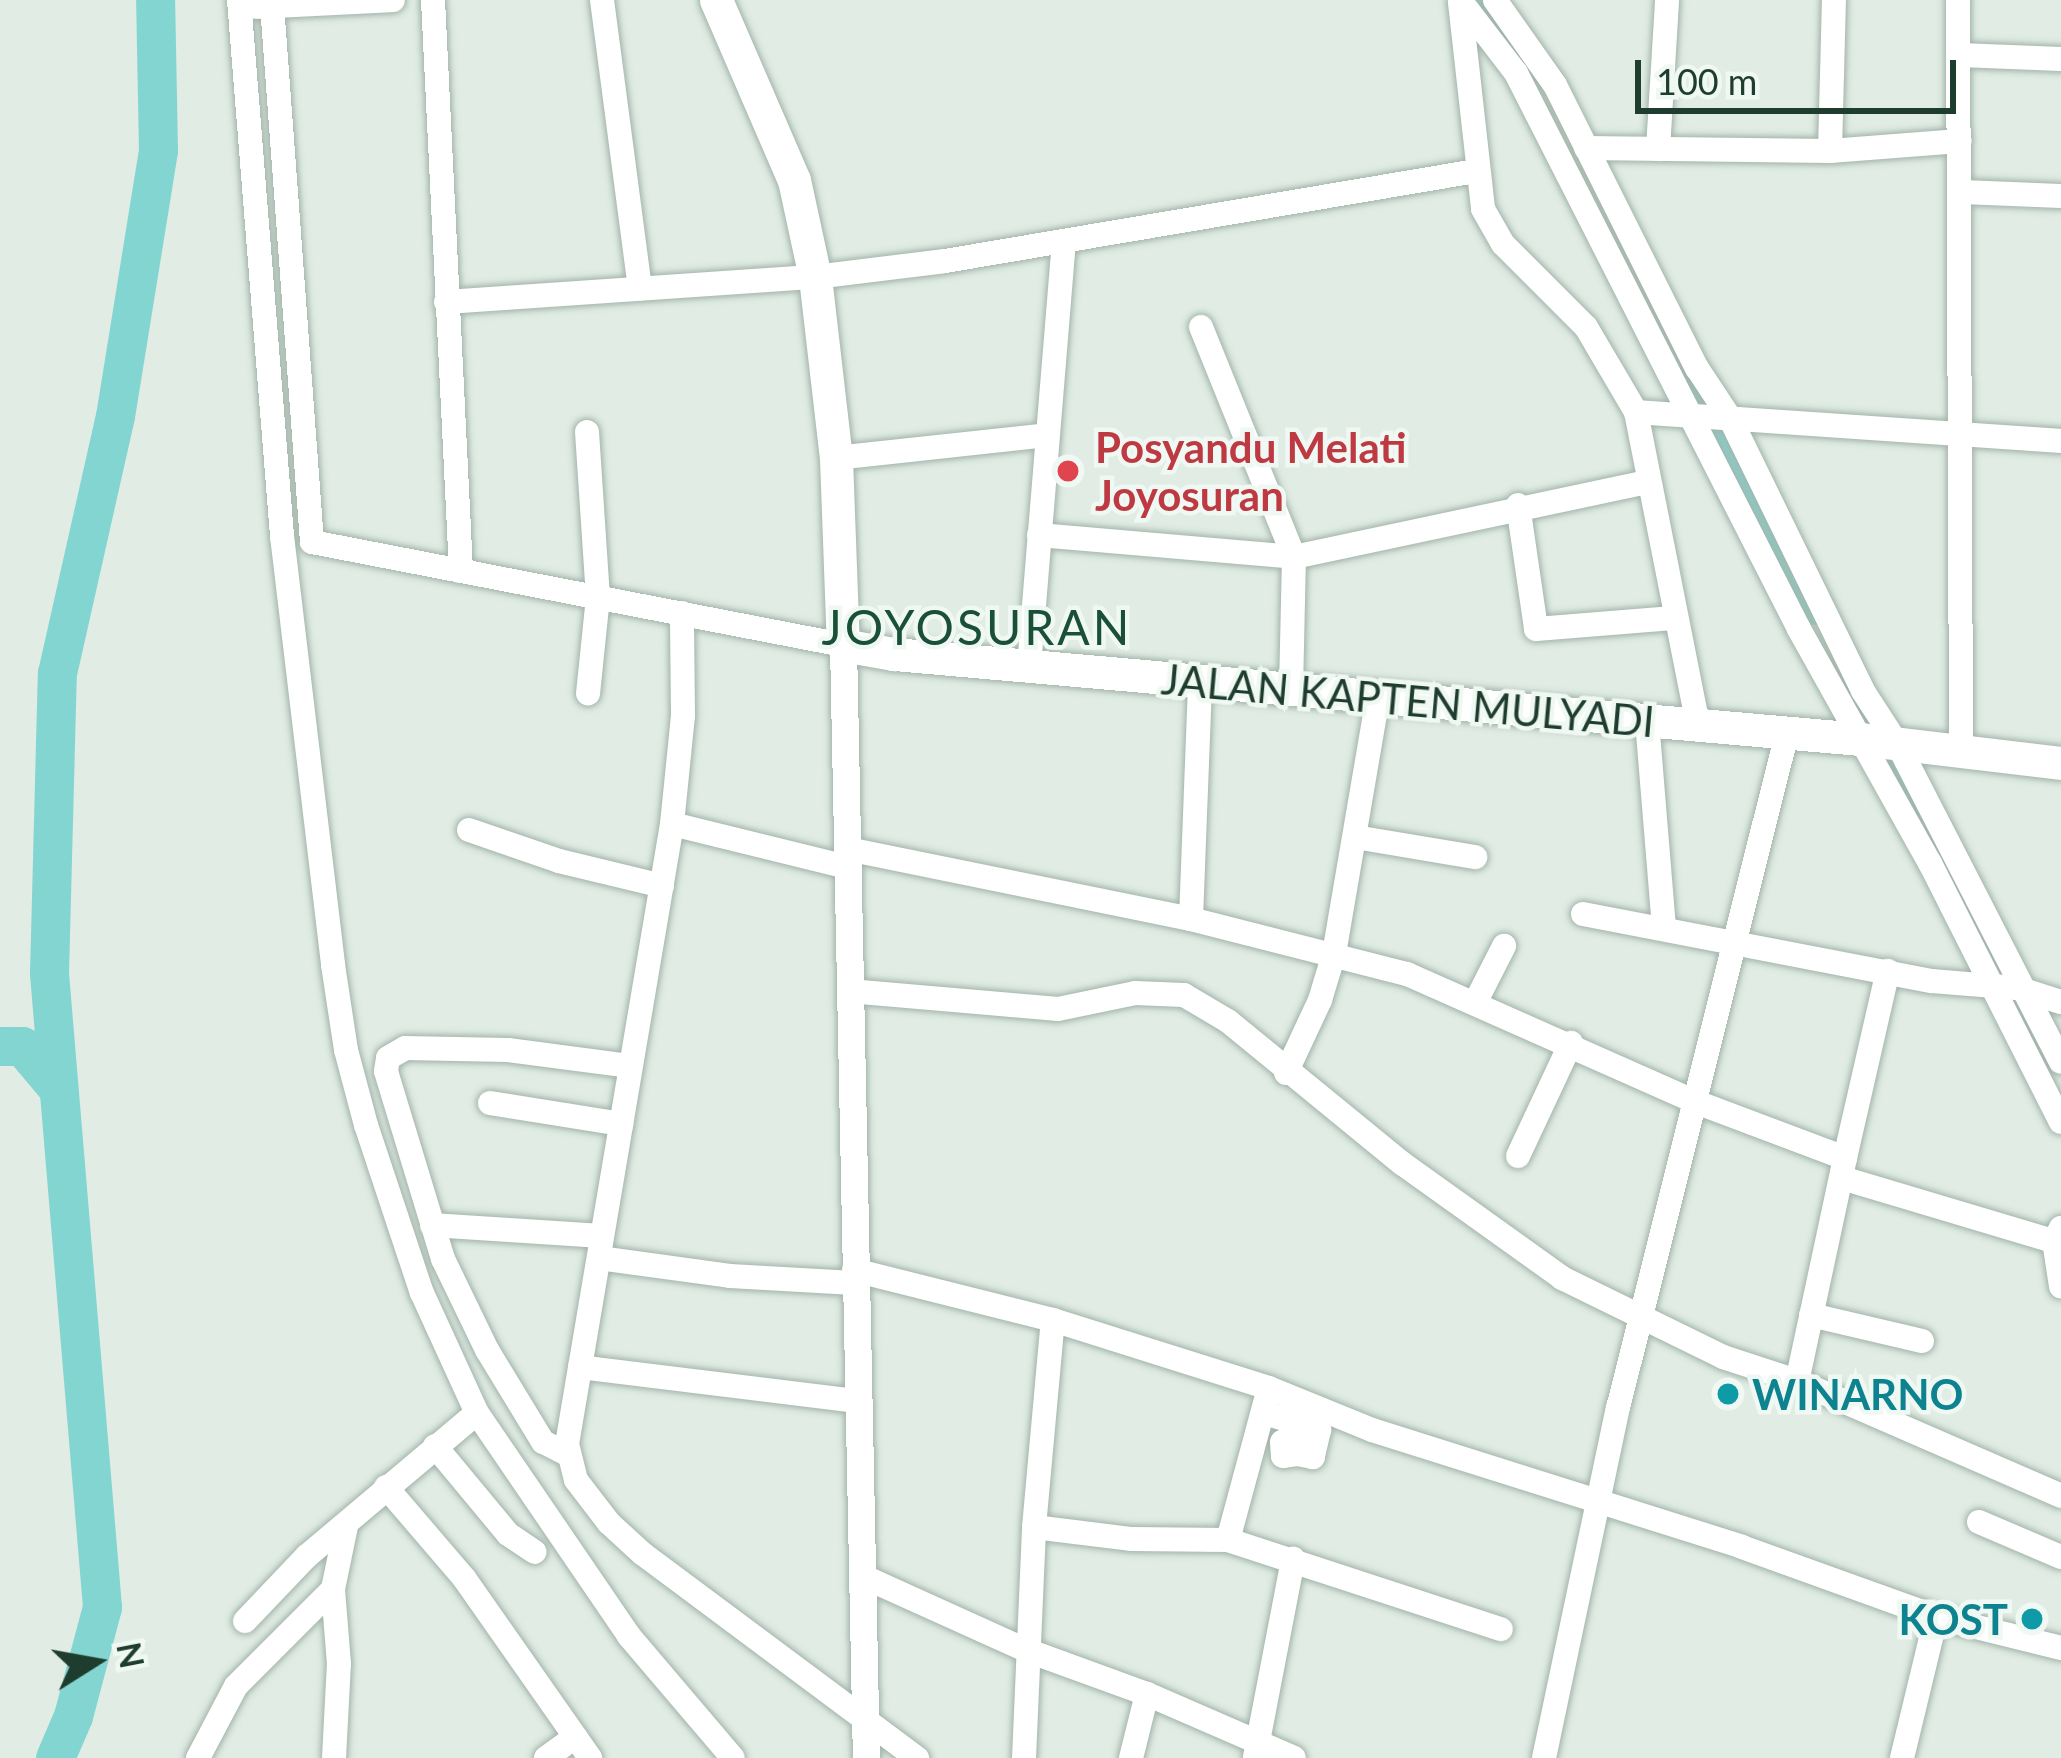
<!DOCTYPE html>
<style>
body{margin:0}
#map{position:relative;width:2061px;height:1758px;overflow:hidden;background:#e0ece4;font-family:Lato,sans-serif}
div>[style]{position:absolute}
.canal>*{height:21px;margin:-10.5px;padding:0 10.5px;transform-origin:10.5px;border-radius:10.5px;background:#83d5d1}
.river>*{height:39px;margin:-19.5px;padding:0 19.5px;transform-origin:19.5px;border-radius:19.5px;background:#83d5d1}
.roads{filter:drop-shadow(0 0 3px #a2b4aa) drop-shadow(0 0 3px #a2b4aa)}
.minor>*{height:24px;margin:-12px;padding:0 12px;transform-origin:12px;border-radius:12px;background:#fff}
.tertiary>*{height:27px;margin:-13.5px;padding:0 13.5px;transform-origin:13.5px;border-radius:13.5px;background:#fff}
.secondary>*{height:33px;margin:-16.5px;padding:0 16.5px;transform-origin:16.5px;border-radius:16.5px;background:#fff}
.dots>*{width:33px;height:33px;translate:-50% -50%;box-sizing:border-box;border:6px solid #f0f8f3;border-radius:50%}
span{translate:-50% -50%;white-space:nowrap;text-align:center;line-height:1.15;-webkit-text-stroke:9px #f0f8f3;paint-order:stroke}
.health-label{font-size:42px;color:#be3a42;font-weight:700}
.left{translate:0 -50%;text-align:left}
.street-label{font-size:42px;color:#1f3d2f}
.culture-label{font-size:42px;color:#0d838f;font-weight:700}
.right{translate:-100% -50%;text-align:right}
.quarter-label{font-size:48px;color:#1a5038;letter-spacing:3px}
.north{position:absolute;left:36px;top:1602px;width:120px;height:120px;-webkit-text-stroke:9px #f0f8f3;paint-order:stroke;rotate:79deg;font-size:33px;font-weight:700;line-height:48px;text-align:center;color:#1f3d2f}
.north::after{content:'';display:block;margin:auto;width:42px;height:54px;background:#1f3d2f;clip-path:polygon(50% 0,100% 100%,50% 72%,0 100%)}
.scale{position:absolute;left:1635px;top:60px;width:321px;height:54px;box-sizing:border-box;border:6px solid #1f3d2f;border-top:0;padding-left:15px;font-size:36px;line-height:42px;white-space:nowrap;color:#1f3d2f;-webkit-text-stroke:9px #f0f8f3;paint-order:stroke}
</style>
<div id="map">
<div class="canal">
<i style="left:1479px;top:0;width:41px;rotate:48.9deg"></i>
<i style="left:1691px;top:375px;width:268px;rotate:63deg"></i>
<i style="left:1851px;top:690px;width:131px;rotate:62.7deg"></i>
</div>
<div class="river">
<i style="left:0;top:1046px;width:22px"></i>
<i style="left:22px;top:1046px;width:50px;rotate:49.9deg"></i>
<i style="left:55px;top:1758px;width:46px;rotate:-66.8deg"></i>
<i style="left:73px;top:1716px;width:113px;rotate:-75.1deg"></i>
<i style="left:102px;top:1607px;width:636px;rotate:-94.78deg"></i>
<i style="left:49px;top:973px;width:300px;rotate:-88.5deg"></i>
<i style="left:57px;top:673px;width:263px;rotate:-77.3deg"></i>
<i style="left:115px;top:416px;width:269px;rotate:-80.8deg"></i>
<i style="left:158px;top:150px;width:150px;rotate:-91.1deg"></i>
</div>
<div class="roads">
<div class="minor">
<i style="left:239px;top:0;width:538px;rotate:85.41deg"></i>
<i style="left:282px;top:536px;width:432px;rotate:83.2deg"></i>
<i style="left:333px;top:965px;width:86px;rotate:81.3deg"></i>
<i style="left:346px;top:1050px;width:78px;rotate:75.1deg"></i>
<i style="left:366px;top:1125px;width:177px;rotate:71.6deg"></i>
<i style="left:422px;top:1293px;width:132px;rotate:65.4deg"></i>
<i style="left:477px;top:1413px;width:270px;rotate:55.7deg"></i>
<i style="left:629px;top:1636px;width:160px;rotate:49.6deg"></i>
<i style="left:433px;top:0;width:572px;rotate:87.19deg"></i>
<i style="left:602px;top:0;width:291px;rotate:82.5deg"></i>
<i style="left:1460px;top:0;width:92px;rotate:52.5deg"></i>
<i style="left:1516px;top:73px;width:624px;rotate:63.02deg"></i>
<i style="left:1799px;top:629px;width:268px;rotate:60.8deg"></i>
<i style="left:1930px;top:863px;width:290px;rotate:63.2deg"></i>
<i style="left:1495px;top:0;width:104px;rotate:54.8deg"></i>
<i style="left:1555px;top:85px;width:317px;rotate:63.4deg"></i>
<i style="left:1697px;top:368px;width:60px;rotate:56.6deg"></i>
<i style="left:1730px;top:418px;width:304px;rotate:64deg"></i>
<i style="left:1863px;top:691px;width:64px;rotate:57.1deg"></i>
<i style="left:1898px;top:745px;width:356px;rotate:62.8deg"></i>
<i style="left:1958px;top:0;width:751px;rotate:89.77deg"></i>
<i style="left:1460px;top:3px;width:207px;rotate:83.6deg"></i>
<i style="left:1483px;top:209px;width:40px;rotate:60.3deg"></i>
<i style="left:1503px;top:244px;width:117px;rotate:45deg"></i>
<i style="left:1586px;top:327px;width:99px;rotate:59.5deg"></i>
<i style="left:1636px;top:412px;width:319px;rotate:78.8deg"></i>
<i style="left:272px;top:5px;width:538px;rotate:85.74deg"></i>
<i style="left:312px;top:542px;width:541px;rotate:10.98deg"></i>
<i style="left:257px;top:7px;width:136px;rotate:-2.9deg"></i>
<i style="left:1960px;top:55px;width:101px;rotate:2.3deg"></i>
<i style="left:1586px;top:148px;width:244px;rotate:0.7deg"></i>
<i style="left:1830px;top:151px;width:130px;rotate:-4.4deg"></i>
<i style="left:1658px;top:149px;width:149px;rotate:-86.5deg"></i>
<i style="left:1830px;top:151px;width:151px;rotate:-88.5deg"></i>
<i style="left:1962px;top:192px;width:99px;rotate:2.3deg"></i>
<i style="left:446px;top:302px;width:370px;rotate:-3.9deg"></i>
<i style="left:815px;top:277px;width:131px;rotate:-7deg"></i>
<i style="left:945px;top:261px;width:539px;rotate:-9.62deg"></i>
<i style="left:1201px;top:327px;width:248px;rotate:68deg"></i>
<i style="left:1294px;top:557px;width:133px;rotate:91.3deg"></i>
<i style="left:1636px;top:412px;width:426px;rotate:3.9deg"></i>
<i style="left:587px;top:432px;width:165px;rotate:86.2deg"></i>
<i style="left:598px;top:597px;width:97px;rotate:95.9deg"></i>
<i style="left:836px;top:458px;width:212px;rotate:-6.2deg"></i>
<i style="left:1518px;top:505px;width:125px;rotate:81.7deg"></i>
<i style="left:1536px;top:629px;width:138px;rotate:-4.6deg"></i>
<i style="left:1039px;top:535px;width:256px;rotate:4.9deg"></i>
<i style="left:1294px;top:557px;width:361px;rotate:-12deg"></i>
<i style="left:1029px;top:666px;width:426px;rotate:-85.3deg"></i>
<i style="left:1647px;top:721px;width:207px;rotate:85.3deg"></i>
<i style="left:672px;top:824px;width:109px;rotate:-84.2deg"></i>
<i style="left:683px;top:716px;width:103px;rotate:-90.6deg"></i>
<i style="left:469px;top:830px;width:95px;rotate:19deg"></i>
<i style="left:559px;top:861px;width:106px;rotate:13.6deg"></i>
<i style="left:1355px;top:837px;width:122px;rotate:9.5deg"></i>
<i style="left:847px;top:849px;width:351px;rotate:11.5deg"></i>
<i style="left:1191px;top:919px;width:223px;rotate:14.3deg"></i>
<i style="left:1407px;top:974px;width:316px;rotate:23.9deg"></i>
<i style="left:1696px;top:1102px;width:159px;rotate:20.6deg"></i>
<i style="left:1845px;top:1158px;width:228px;rotate:102.1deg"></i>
<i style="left:847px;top:867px;width:180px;rotate:-166.2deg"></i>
<i style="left:672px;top:824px;width:629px;rotate:99.61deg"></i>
<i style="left:567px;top:1444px;width:37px;rotate:76deg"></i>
<i style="left:576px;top:1480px;width:54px;rotate:52.5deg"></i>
<i style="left:609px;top:1523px;width:46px;rotate:42.4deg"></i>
<i style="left:643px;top:1554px;width:342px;rotate:36.7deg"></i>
<i style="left:1583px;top:914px;width:355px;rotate:10.9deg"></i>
<i style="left:1932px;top:981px;width:85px;rotate:4.7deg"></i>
<i style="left:2017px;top:988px;width:46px;rotate:17.7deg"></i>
<i style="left:1191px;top:919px;width:237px;rotate:-87.8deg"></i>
<i style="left:849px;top:991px;width:210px;rotate:4.9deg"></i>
<i style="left:1058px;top:1009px;width:79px;rotate:-11.7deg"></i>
<i style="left:1135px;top:993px;width:49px;rotate:2.3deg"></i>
<i style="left:1184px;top:995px;width:51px;rotate:30.6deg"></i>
<i style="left:1228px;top:1021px;width:226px;rotate:39.3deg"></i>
<i style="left:1403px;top:1164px;width:196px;rotate:35.6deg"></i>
<i style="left:1562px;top:1278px;width:179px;rotate:26.1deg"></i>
<i style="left:1723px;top:1357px;width:78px;rotate:18deg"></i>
<i style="left:1797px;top:1381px;width:288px;rotate:23.5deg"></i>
<i style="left:1476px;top:1001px;width:62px;rotate:-63deg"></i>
<i style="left:1286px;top:1073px;width:81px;rotate:-65deg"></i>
<i style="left:1320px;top:1000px;width:48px;rotate:-73.1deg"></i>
<i style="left:1334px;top:954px;width:261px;rotate:-80.3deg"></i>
<i style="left:490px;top:1103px;width:133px;rotate:9.1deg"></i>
<i style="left:1518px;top:1156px;width:125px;rotate:-64.9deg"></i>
<i style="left:1845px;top:1158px;width:192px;rotate:-77.1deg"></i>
<i style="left:1842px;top:1178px;width:221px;rotate:16.6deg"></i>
<i style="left:2054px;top:1241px;width:15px;rotate:-62deg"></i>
<i style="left:432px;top:1225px;width:170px;rotate:3.7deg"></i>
<i style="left:2054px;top:1241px;width:46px;rotate:81.2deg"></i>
<i style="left:599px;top:1258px;width:132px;rotate:7.8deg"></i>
<i style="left:730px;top:1276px;width:124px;rotate:3.2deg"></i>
<i style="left:854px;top:1270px;width:205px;rotate:14.1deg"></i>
<i style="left:1053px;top:1320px;width:226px;rotate:17.5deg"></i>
<i style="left:1269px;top:1388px;width:111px;rotate:22.2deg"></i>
<i style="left:1372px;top:1430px;width:388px;rotate:17.5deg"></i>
<i style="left:1742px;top:1547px;width:206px;rotate:19.8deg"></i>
<i style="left:1936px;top:1617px;width:129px;rotate:13.9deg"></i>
<i style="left:1811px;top:1315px;width:114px;rotate:13.2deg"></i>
<i style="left:580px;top:1367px;width:280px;rotate:7deg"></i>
<i style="left:1265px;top:1413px;width:57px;rotate:17.5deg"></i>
<i style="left:1319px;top:1430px;width:28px;rotate:103deg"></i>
<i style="left:1313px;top:1457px;width:15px;rotate:-169deg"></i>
<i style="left:1294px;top:1439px;width:12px;rotate:166deg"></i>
<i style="left:1282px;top:1442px;width:14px;rotate:86deg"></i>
<i style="left:1283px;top:1456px;width:15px;rotate:-8deg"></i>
<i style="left:1298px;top:1454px;width:13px;rotate:-94deg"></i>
<i style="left:435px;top:1446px;width:114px;rotate:50.3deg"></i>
<i style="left:508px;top:1534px;width:32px;rotate:34deg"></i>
<i style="left:569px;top:1455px;width:29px;rotate:-153deg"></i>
<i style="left:543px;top:1442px;width:108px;rotate:-121.3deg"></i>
<i style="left:487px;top:1350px;width:101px;rotate:-115.8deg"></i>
<i style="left:443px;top:1259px;width:196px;rotate:-106.9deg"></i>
<i style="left:386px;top:1071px;width:13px;rotate:-81deg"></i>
<i style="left:388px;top:1058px;width:20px;rotate:-30deg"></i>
<i style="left:405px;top:1048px;width:103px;rotate:1.1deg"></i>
<i style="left:508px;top:1050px;width:122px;rotate:7.5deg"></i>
<i style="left:386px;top:1487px;width:120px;rotate:49.4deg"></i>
<i style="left:464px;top:1578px;width:220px;rotate:55deg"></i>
<i style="left:1979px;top:1522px;width:89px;rotate:23.1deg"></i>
<i style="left:1034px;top:1527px;width:99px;rotate:7deg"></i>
<i style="left:1132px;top:1539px;width:96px;rotate:0.6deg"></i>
<i style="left:1228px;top:1540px;width:287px;rotate:18.1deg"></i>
<i style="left:1228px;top:1540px;width:157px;rotate:-74.9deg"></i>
<i style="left:862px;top:1576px;width:180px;rotate:24.3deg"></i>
<i style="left:1026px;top:1650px;width:129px;rotate:20deg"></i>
<i style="left:1147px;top:1694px;width:160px;rotate:23.5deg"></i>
<i style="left:245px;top:1621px;width:90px;rotate:-46.4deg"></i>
<i style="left:307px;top:1556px;width:222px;rotate:-40.1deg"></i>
<i style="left:1255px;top:1757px;width:202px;rotate:-79.1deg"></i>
<i style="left:198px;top:1758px;width:81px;rotate:-62.2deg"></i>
<i style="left:236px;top:1686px;width:137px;rotate:-45deg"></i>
<i style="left:334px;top:1758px;width:94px;rotate:-87deg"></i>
<i style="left:339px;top:1664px;width:75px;rotate:-94.6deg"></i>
<i style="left:333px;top:1589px;width:64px;rotate:-78.3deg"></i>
<i style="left:546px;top:1758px;width:36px;rotate:-36deg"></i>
<i style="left:1024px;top:1758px;width:231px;rotate:-87.5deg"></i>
<i style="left:1034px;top:1527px;width:208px;rotate:-84.8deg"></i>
<i style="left:1131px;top:1758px;width:66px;rotate:-76deg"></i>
<i style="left:1544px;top:1758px;width:358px;rotate:-78.1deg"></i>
<i style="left:1618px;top:1408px;width:696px;rotate:-75.94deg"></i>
<i style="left:1902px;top:1758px;width:145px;rotate:-76.4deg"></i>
</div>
<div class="tertiary">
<i style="left:843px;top:645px;width:1113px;rotate:88.82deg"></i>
</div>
<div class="secondary">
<i style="left:716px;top:0;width:196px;rotate:66.6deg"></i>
<i style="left:794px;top:180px;width:99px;rotate:77.8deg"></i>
<i style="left:815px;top:277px;width:182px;rotate:83.4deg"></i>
<i style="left:836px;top:458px;width:187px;rotate:87.9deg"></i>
<i style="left:843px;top:645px;width:52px;rotate:10deg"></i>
<i style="left:894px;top:654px;width:970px;rotate:5.03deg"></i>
<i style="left:1860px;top:739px;width:202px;rotate:6.8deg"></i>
</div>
</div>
<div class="dots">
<i style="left:1068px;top:471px;background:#e0444e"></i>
<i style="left:1728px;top:1394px;background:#0f9aa8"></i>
<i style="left:2032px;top:1619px;background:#0f9aa8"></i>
</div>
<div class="health-label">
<span class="left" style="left:1095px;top:471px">Posyandu Melati<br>Joyosuran</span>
</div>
<div class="street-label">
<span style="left:1408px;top:700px;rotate:5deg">JALAN KAPTEN MULYADI</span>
</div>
<div class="culture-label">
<span class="left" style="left:1752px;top:1394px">WINARNO</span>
<span class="right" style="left:2008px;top:1619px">KOST</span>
</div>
<div class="quarter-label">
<span style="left:977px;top:627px">JOYOSURAN</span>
</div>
<div class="north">N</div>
<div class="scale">100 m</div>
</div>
